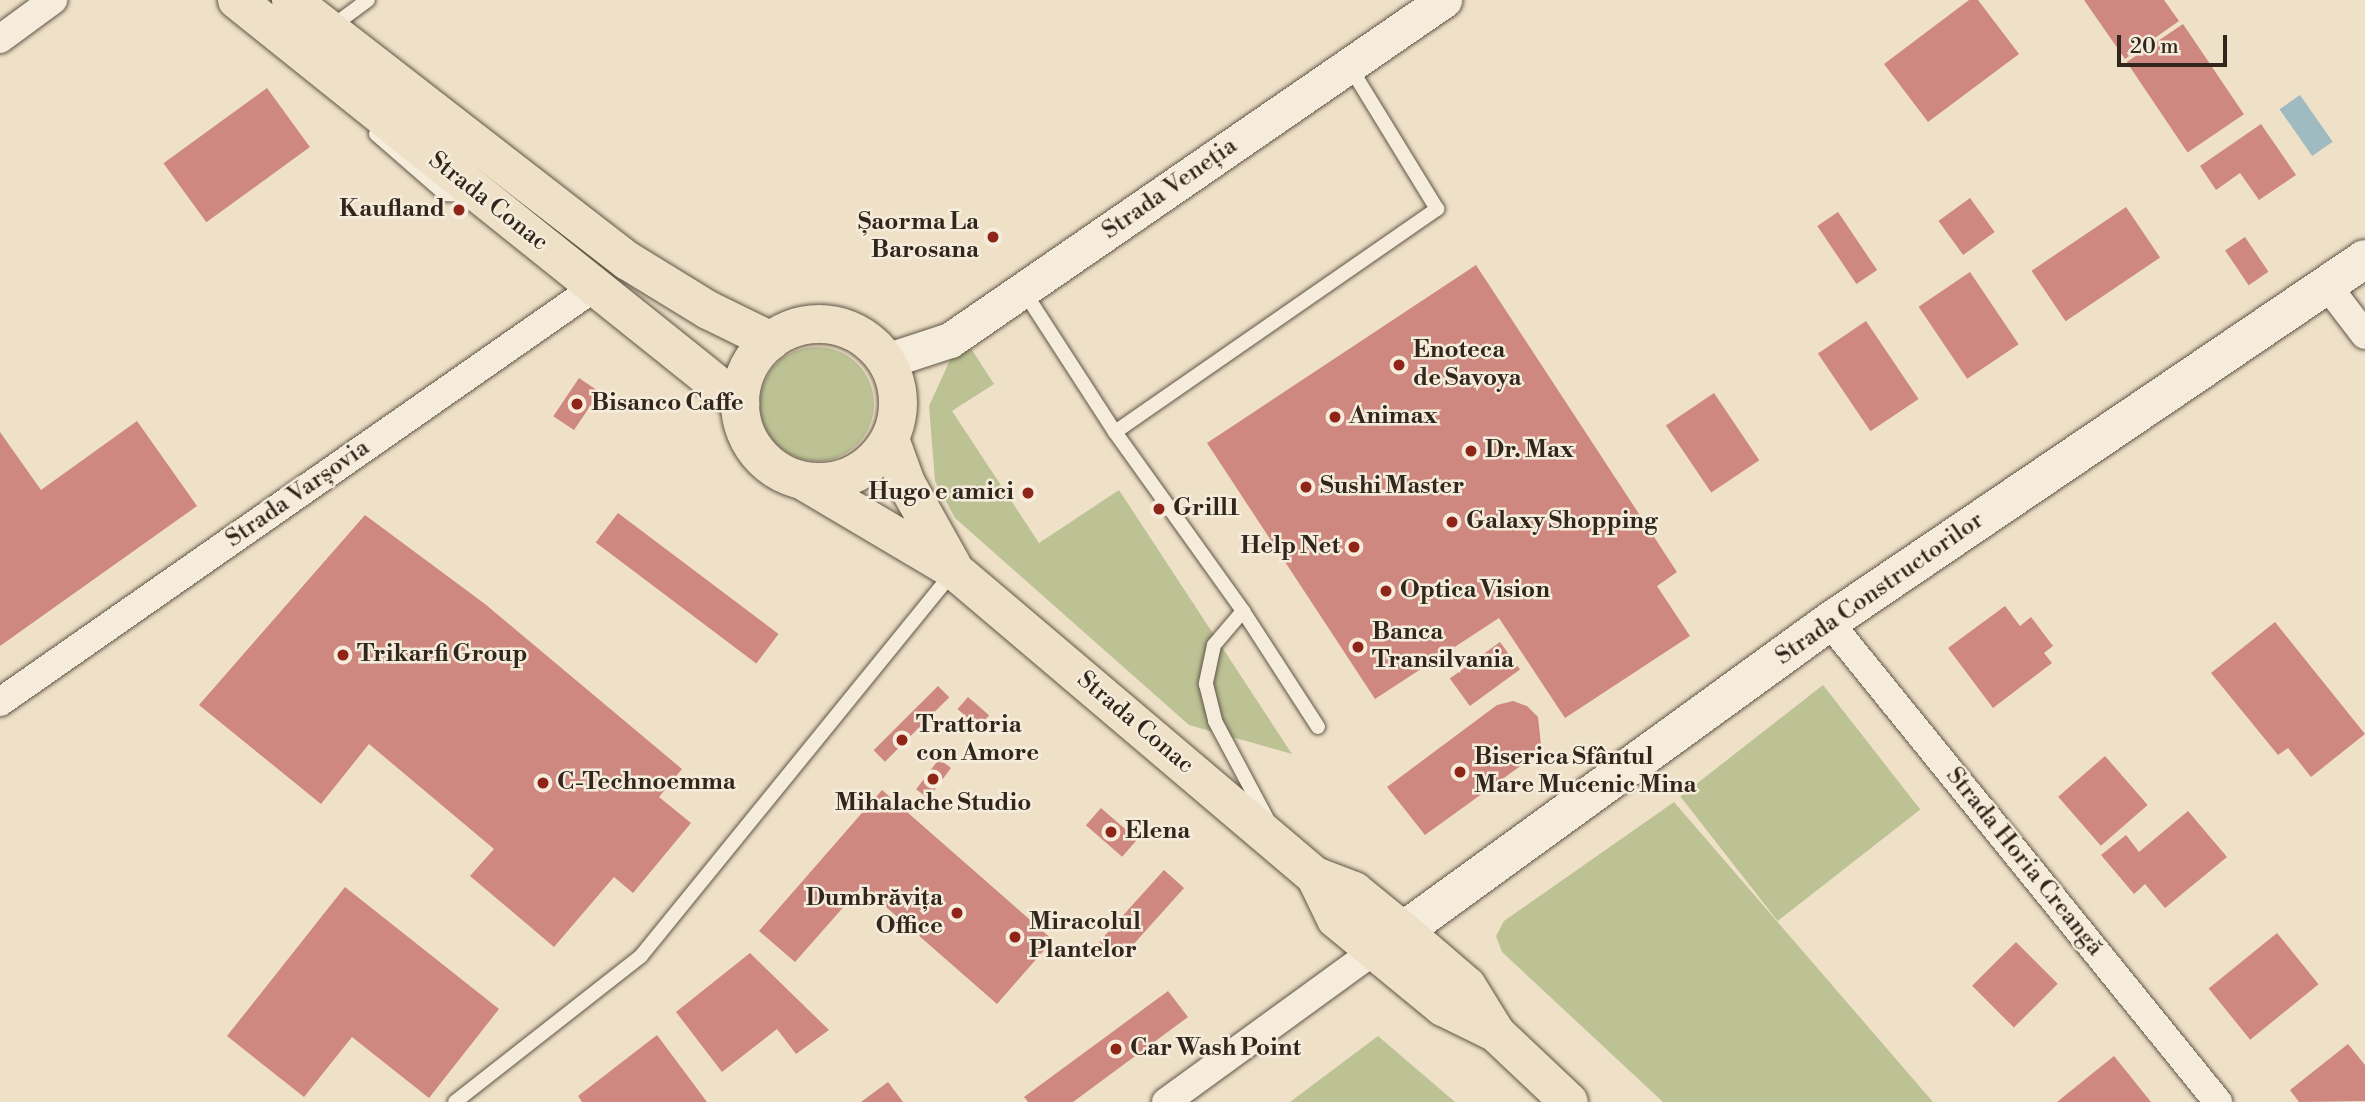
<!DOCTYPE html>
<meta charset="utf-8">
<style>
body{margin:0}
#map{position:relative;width:2365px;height:1102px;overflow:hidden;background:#efe1c8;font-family:"Libre Bodoni",serif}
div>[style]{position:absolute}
.green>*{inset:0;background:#bcc294;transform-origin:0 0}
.round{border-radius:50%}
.water>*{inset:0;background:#9fbbc1;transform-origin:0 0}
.building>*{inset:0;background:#ce887f;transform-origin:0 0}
.roads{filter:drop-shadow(0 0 2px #605547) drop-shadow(0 0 2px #605547)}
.service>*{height:14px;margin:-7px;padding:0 7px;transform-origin:7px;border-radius:7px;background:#f5ecdb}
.minor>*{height:28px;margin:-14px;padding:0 14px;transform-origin:14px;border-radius:14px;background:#f5ecdb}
.tertiary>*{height:35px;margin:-17.5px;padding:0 17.5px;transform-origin:17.5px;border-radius:17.5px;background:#f5ecdb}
.secondary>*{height:38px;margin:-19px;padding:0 19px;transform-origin:19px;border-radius:19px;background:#f5ecdb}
.primary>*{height:38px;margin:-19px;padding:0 19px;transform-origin:19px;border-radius:19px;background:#efe1c8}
.primary>.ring{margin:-19px;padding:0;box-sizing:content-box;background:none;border:38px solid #efe1c8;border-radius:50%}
.dots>*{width:19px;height:19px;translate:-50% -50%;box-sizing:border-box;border:4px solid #f5ecdb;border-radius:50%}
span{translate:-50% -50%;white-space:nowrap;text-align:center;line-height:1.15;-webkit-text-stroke:5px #f5ecdb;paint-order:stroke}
.street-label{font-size:24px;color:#31261c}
.poi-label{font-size:24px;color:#31261c;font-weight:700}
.right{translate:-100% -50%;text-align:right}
.left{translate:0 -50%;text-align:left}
.scale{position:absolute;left:2117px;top:35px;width:110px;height:32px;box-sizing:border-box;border:4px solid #31261c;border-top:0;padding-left:9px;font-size:21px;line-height:24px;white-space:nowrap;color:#31261c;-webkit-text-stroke:5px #f5ecdb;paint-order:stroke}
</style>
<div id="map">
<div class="green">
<i style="clip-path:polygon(968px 344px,994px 384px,952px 411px,1039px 543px,1119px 490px,1292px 754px,1189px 725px,955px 518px,935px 481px,929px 406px,950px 360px)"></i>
<i class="round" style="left:760px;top:347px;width:114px;height:114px"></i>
<i style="left:1823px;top:685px;width:158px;height:181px;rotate:52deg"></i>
<i style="clip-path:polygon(1674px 802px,1933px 1102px,1663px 1102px,1502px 952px,1496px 936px,1504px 921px)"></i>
<i style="clip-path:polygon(1378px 1036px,1455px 1102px,1290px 1102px)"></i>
</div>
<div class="water">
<i style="left:2300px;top:95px;width:57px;height:25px;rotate:55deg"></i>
</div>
<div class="building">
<i style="clip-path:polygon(1969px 0,1978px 0,2019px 54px,1928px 122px,1884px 64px)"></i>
<i style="clip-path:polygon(2084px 0,2164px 0,2179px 21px,2125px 59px)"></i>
<i style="left:2183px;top:24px;width:109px;height:68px;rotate:56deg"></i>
<i style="left:267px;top:88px;width:73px;height:128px;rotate:54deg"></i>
<i style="clip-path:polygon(2261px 124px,2296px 175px,2259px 200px,2240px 173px,2216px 190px,2200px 166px)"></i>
<i style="left:1970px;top:198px;width:42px;height:39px;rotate:54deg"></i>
<i style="left:2126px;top:207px;width:61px;height:114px;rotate:56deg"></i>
<i style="left:1838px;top:212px;width:70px;height:25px;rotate:56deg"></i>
<i style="left:2245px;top:237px;width:42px;height:24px;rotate:56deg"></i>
<i style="clip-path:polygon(1476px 265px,1677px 572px,1657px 586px,1690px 636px,1565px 718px,1499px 618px,1375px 699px,1207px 443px)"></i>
<i style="left:1970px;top:272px;width:87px;height:62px;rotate:56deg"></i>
<i style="left:1866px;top:321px;width:94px;height:58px;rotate:56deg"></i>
<i style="left:579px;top:378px;width:25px;height:46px;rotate:34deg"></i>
<i style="left:1714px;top:393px;width:81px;height:58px;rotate:56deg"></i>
<i style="clip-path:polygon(137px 421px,197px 506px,0 646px,0 432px,41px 490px)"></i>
<i style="left:618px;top:513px;width:201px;height:37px;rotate:37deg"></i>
<i style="clip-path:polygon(365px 515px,485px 604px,682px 769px,659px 797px,691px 823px,633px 893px,614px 877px,554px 947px,470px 876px,494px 849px,369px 744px,321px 804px,199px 705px)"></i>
<i style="clip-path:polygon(2005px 606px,2020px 626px,2031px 617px,2053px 646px,2044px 653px,2052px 663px,1993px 708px,1948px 648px)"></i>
<i style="clip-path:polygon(2275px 622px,2365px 734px,2311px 777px,2288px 748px,2278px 755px,2211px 673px)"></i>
<i style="left:1500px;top:642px;width:34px;height:62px;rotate:54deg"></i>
<i style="left:938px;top:686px;width:16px;height:91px;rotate:45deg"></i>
<i style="left:968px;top:697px;width:28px;height:16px;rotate:41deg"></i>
<i style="clip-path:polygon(1513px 701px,1527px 706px,1538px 717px,1541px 745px,1533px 757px,1425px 835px,1387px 787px,1497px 705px)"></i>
<i style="left:2105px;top:756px;width:65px;height:62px;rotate:49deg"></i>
<i style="left:939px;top:759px;width:15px;height:38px;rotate:37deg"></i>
<i style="clip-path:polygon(882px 790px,1053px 940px,997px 1004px,862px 886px,795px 962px,759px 931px)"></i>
<i style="left:1101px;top:808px;width:48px;height:23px;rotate:41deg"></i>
<i style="clip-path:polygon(2188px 811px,2227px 857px,2165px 908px,2145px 884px,2134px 894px,2101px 855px,2126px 835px,2139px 852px)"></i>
<i style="left:1164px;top:870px;width:27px;height:97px;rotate:42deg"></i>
<i style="clip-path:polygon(345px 887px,499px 1009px,429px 1098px,352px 1037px,304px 1097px,227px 1036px)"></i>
<i style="left:2277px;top:933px;width:66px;height:88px;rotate:51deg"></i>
<i style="left:2016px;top:942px;width:59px;height:62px;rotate:45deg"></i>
<i style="clip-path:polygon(750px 953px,829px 1030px,796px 1054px,777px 1029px,722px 1072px,676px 1012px)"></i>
<i style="clip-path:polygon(1168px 991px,1188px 1017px,1073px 1102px,1028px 1102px,1024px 1097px)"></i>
<i style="clip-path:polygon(657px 1035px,707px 1102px,582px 1102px,578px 1096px)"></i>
<i style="clip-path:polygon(2348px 1044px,2365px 1065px,2365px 1101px,2299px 1102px,2290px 1090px)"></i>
<i style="clip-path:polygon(2114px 1056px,2151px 1102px,2057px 1102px)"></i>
<i style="clip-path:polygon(888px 1082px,903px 1102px,861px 1102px)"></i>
</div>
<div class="roads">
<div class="service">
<i style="left:330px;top:28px;width:47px;rotate:-36.4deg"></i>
<i style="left:376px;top:134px;width:91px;rotate:41deg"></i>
<i style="left:445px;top:194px;width:22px;rotate:3deg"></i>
<i style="left:1023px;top:290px;width:169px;rotate:57.1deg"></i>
<i style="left:1115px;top:432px;width:220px;rotate:54.4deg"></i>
<i style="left:1243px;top:611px;width:138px;rotate:57.1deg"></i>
<i style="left:1115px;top:432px;width:392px;rotate:-34.7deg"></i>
<i style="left:1437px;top:209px;width:167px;rotate:-121.5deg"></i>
<i style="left:1243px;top:611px;width:45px;rotate:130.5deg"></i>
<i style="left:1214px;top:645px;width:40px;rotate:102deg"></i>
<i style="left:1206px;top:684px;width:38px;rotate:76deg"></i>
<i style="left:1215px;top:721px;width:111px;rotate:62deg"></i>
<i style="left:455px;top:1102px;width:236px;rotate:-38.1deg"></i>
<i style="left:641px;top:956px;width:496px;rotate:-50.9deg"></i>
</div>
<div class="minor">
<i style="left:0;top:39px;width:66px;rotate:-36.3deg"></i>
<i style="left:2326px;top:284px;width:64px;rotate:52.6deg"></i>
<i style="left:1829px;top:622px;width:618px;rotate:50.98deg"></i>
<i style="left:0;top:702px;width:725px;rotate:-34.89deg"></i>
<i style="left:1166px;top:1102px;width:257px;rotate:-36deg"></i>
</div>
<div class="tertiary">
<i style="left:886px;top:361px;width:67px;rotate:-18.2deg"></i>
<i style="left:950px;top:340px;width:600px;rotate:-34.54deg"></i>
</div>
<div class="secondary">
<i style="left:1403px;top:931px;width:526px;rotate:-35.96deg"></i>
<i style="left:1829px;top:622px;width:647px;rotate:-34.11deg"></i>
</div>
<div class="primary">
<i style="left:237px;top:0;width:645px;rotate:38.7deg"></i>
<i style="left:291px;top:0;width:426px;rotate:37.8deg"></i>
<i style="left:628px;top:261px;width:94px;rotate:31.5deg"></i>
<i style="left:708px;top:310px;width:70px;rotate:26.2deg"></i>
<i class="ring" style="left:740px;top:324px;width:120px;height:120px"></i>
<i style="left:890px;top:439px;width:47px;rotate:70deg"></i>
<i style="left:906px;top:483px;width:94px;rotate:60.7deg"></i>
<i style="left:805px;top:482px;width:173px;rotate:30.6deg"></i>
<i style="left:954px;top:570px;width:473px;rotate:40.3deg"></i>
<i style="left:1315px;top:876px;width:42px;rotate:21deg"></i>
<i style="left:1354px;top:891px;width:63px;rotate:39.2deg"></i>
<i style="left:1403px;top:931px;width:84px;rotate:40.7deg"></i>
<i style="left:1467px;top:986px;width:55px;rotate:58.3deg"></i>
<i style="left:1496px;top:1033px;width:100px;rotate:43.4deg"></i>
<i style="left:1315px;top:876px;width:48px;rotate:64deg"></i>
<i style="left:1336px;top:919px;width:139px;rotate:39.4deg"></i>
<i style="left:1443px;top:1007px;width:59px;rotate:26.1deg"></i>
</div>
</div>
<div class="dots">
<i style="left:459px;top:210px;background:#8f2418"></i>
<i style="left:993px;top:237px;background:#8f2418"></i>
<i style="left:1399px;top:365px;background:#8f2418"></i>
<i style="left:577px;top:404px;background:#8f2418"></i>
<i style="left:1335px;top:417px;background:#8f2418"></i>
<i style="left:1471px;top:451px;background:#8f2418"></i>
<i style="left:1306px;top:487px;background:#8f2418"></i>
<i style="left:1028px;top:493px;background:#8f2418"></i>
<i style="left:1159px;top:509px;background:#8f2418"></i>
<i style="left:1452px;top:522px;background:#8f2418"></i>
<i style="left:1354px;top:547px;background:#8f2418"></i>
<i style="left:1386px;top:591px;background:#8f2418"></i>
<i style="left:1358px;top:647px;background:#8f2418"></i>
<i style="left:343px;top:655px;background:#8f2418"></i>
<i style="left:902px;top:740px;background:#8f2418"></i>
<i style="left:1460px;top:772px;background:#8f2418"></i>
<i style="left:933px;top:779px;background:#8f2418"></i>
<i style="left:543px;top:783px;background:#8f2418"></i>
<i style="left:1111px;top:832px;background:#8f2418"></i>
<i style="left:957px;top:913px;background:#8f2418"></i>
<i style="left:1015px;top:937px;background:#8f2418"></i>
<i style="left:1116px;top:1049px;background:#8f2418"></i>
</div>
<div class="street-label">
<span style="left:1170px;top:189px;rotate:-35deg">Strada Veneția</span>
<span style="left:488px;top:202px;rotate:38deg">Strada Conac</span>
<span style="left:298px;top:494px;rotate:-35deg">Strada Varșovia</span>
<span style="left:1880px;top:589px;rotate:-35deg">Strada Constructorilor</span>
<span style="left:1135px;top:723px;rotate:40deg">Strada Conac</span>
<span style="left:2024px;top:862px;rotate:51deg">Strada Horia Creangă</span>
</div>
<div class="poi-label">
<span class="right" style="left:445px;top:210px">Kaufland</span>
<span class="right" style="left:979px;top:237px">Șaorma La<br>Barosana</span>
<span class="left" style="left:1413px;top:365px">Enoteca<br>de Savoya</span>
<span class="left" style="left:591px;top:404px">Bisanco Caffe</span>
<span class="left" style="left:1349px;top:417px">Animax</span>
<span class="left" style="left:1485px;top:451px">Dr. Max</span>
<span class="left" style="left:1320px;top:487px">Sushi Master</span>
<span class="right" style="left:1014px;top:493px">Hugo e amici</span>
<span class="left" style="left:1173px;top:509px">Grill1</span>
<span class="left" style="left:1466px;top:522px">Galaxy Shopping</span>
<span class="right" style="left:1340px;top:547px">Help Net</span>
<span class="left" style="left:1400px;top:591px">Optica Vision</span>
<span class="left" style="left:1372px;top:647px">Banca<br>Transilvania</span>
<span class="left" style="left:357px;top:655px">Trikarfi Group</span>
<span class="left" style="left:916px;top:740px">Trattoria<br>con Amore</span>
<span class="left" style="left:1474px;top:772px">Biserica Sfântul<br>Mare Mucenic Mina</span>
<span class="left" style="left:557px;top:783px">C-Technoemma</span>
<span style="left:933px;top:804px">Mihalache Studio</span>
<span class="left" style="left:1125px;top:832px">Elena</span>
<span class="right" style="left:943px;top:913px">Dumbrăvița<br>Office</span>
<span class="left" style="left:1029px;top:937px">Miracolul<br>Plantelor</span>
<span class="left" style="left:1130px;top:1049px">Car Wash Point</span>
</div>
<div class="scale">20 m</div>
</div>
